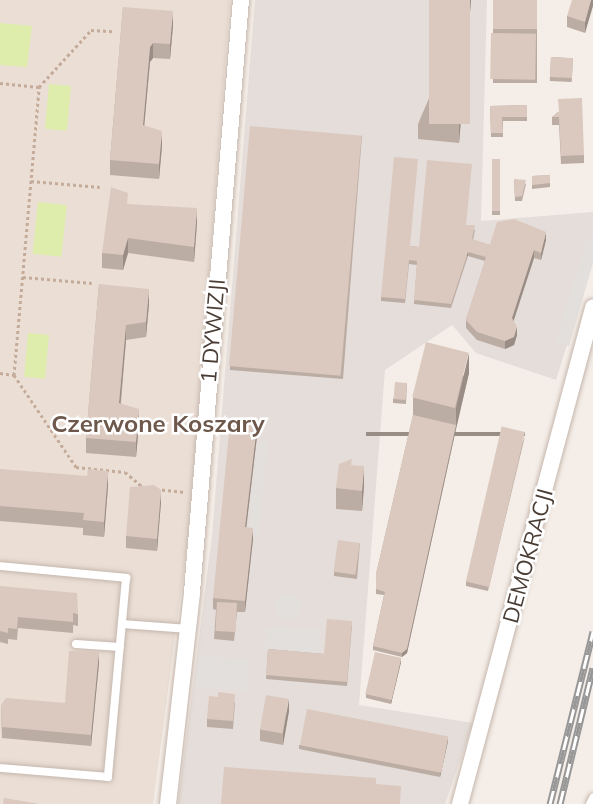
<!DOCTYPE html>
<style>
body{margin:0}
#map{position:relative;width:593px;height:804px;overflow:hidden;background:#f5eee8;font-family:Mulish,sans-serif}
div>[style]{position:absolute}
.residential>*{inset:0;background:#eaded5}
.industrial>*{inset:0;background:#e5ddd9}
.green>*{inset:0;background:#dfedac;transform-origin:0 0}
.parking>*{inset:0;background:#e3dfdd;transform-origin:0 0}
.round{border-radius:50%}
.path>*{height:3px;margin-top:-1.5px;transform-origin:0;background:repeating-linear-gradient(90deg,#c5ab99 0 3px,transparent 0 6px)}
.roads{filter:drop-shadow(0 0 2px #c5b6ac) drop-shadow(0 0 2px #c5b6ac)}
.service>*{height:8px;margin:-4px;padding:0 4px;transform-origin:4px;border-radius:4px;background:#fff}
.minor>*{height:16px;margin:-8px;padding:0 8px;transform-origin:8px;border-radius:8px;background:#fff}
.rail>*{height:7px;margin-top:-3.5px;transform-origin:0;background:repeating-linear-gradient(90deg,#fff 0 14px,#979797 0 28px);box-sizing:border-box;border-block:2px solid #979797}
.wall>*{inset:0;background:#bcada4;transform-origin:0 0}
.shaded-wall>*{inset:0;background:#998d86;transform-origin:0 0}
.building>*{inset:0;background:#dbc9bf;transform-origin:0 0}
span{translate:-50% -50%;white-space:nowrap;text-align:center;line-height:1.15;-webkit-text-stroke:5px #fff;paint-order:stroke}
.street-label{font-size:22px;color:#4a3d35}
.neighbourhood-label{font-size:24px;color:#6d584b;font-weight:700}
</style>
<div id="map">
<div class="residential">
<i style="clip-path:polygon(0 0,230px 0,188px 538px,153px 804px,0 804px)"></i>
</div>
<div class="industrial">
<i style="clip-path:polygon(255px 0,487px 0,481px 221px,593px 212px,593px 262px,556px 380px,476px 353px,452px 325px,385px 370px,359px 705px,473px 723px,445px 804px,178px 804px,212px 535px)"></i>
</div>
<div class="green">
<i style="clip-path:polygon(0 23px,32px 26px,27px 67px,0 65px)"></i>
<i style="left:49px;top:84px;width:22px;height:45px;rotate:5deg"></i>
<i style="left:38px;top:202px;width:29px;height:52px;rotate:6deg"></i>
<i style="left:28px;top:333px;width:21px;height:44px;rotate:5deg"></i>
</div>
<div class="parking">
<i style="clip-path:polygon(587px 237px,593px 238px,593px 263px,569px 346px,556px 342px)"></i>
<i style="left:258px;top:441px;width:10px;height:97px;rotate:6deg"></i>
<i class="round" style="left:275px;top:593px;width:26px;height:26px"></i>
<i style="left:266px;top:627px;width:55px;height:24px;rotate:3deg"></i>
<i style="left:198px;top:655px;width:52px;height:32px;rotate:5deg"></i>
</div>
<div class="path">
<i style="left:0;top:83px;width:39px;rotate:6deg"></i>
<i style="left:31px;top:181px;width:69px;rotate:5deg"></i>
<i style="left:23px;top:277px;width:69px;rotate:5deg"></i>
<i style="left:0;top:373px;width:14px;rotate:8deg"></i>
<i style="left:14px;top:375px;width:111px;rotate:56deg"></i>
<i style="left:76px;top:467px;width:49px;rotate:5.8deg"></i>
<i style="left:125px;top:472px;width:23px;rotate:40deg"></i>
<i style="left:14px;top:375px;width:289px;rotate:-85deg"></i>
<i style="left:39px;top:87px;width:77px;rotate:-47.6deg"></i>
<i style="left:91px;top:30px;width:22px;rotate:3deg"></i>
<i style="left:156px;top:489px;width:29px;rotate:6deg"></i>
</div>
<div class="roads">
<div class="service">
<i style="left:0;top:566px;width:127px;rotate:5.4deg"></i>
<i style="left:126px;top:578px;width:200px;rotate:95.2deg"></i>
<i style="left:108px;top:777px;width:108px;rotate:-175.2deg"></i>
<i style="left:122px;top:624px;width:67px;rotate:4.3deg"></i>
<i style="left:76px;top:644px;width:44px;rotate:3.9deg"></i>
<i style="left:590px;top:804px;width:7px;rotate:-63deg"></i>
</div>
<div class="minor">
<i style="left:168px;top:804px;width:213px;rotate:-83.5deg"></i>
<i style="left:192px;top:592px;width:594px;rotate:-85.27deg"></i>
<i style="left:460px;top:804px;width:514px;rotate:-74.99deg"></i>
</div>
</div>
<div class="rail">
<i style="left:550px;top:804px;width:178px;rotate:-76deg"></i>
<i style="left:560px;top:804px;width:140px;rotate:-76.4deg"></i>
</div>
<div class="wall">
<i style="clip-path:polygon(471px 0,459px 143px,418px 139px,418px 124px)"></i>
<i style="left:493px;top:0;width:44px;height:83px"></i>
<i style="clip-path:polygon(593px 0,585px 33px,567px 27px,567px 16px)"></i>
<i style="clip-path:polygon(123px 7px,173px 26px,170px 59px,153px 58px,150px 62px,144px 125px,162px 146px,159px 179px,110px 175px,110px 160px)"></i>
<i style="left:551px;top:57px;width:22px;height:24px;rotate:3deg"></i>
<i style="clip-path:polygon(527px 105px,527px 121px,503px 121px,503px 137px,491px 137px,490px 106px)"></i>
<i style="clip-path:polygon(558px 112px,584px 155px,584px 163px,561px 164px,559px 125px,552px 125px,552px 117px)"></i>
<i style="clip-path:polygon(362px 135px,343px 379px,230px 370px,230px 366px)"></i>
<i style="left:492px;top:159px;width:8px;height:56px"></i>
<i style="clip-path:polygon(550px 175px,550px 187px,532px 189px,532px 176px)"></i>
<i style="clip-path:polygon(514px 179px,526px 184px,522px 201px,515px 201px)"></i>
<i style="clip-path:polygon(128px 204px,197px 223px,194px 262px,128px 253px,123px 270px,102px 268px,102px 253px)"></i>
<i style="clip-path:polygon(466px 225px,475px 230px,473px 240px,490px 245px,546px 240px,541px 260px,534px 258px,513px 321px,517px 335px,514px 345px,505px 349px,477px 340px,466px 328px,466px 320px,485px 261px,468px 256px,451px 308px,414px 304px,417px 265px,409px 264px,405px 303px,381px 301px,381px 297px,410px 246px,419px 247px)"></i>
<i style="clip-path:polygon(99px 284px,149px 304px,146px 337px,126px 340px,121px 403px,139px 424px,136px 457px,86px 453px,86px 438px)"></i>
<i style="clip-path:polygon(469px 373px,456px 429px,407px 653px,402px 657px,373px 650px,373px 646px,384px 595px,376px 594px,376px 574px,413px 415px,413px 398px)"></i>
<i style="clip-path:polygon(407px 383px,406px 404px,393px 403px,393px 399px)"></i>
<i style="clip-path:polygon(257px 436px,246px 527px,253px 539px,245px 612px,237px 612px,234px 641px,214px 639px,216px 610px,213px 609px,213px 598px)"></i>
<i style="clip-path:polygon(525px 436px,488px 591px,466px 586px,466px 582px)"></i>
<i style="clip-path:polygon(352px 465px,364px 486px,362px 511px,336px 509px,336px 488px)"></i>
<i style="clip-path:polygon(0 469px,108px 486px,104px 537px,83px 535px,83px 528px,0 521px)"></i>
<i style="clip-path:polygon(161px 502px,157px 551px,126px 548px,126px 536px)"></i>
<i style="clip-path:polygon(360px 543px,357px 579px,334px 576px,334px 572px)"></i>
<i style="clip-path:polygon(0 586px,78px 614px,78px 626px,73px 625px,73px 633px,18px 628px,17px 640px,8px 639px,8px 644px,0 642px)"></i>
<i style="clip-path:polygon(352px 625px,347px 686px,266px 679px,268px 649px,324px 654px)"></i>
<i style="clip-path:polygon(401px 662px,391px 704px,366px 698px,366px 694px)"></i>
<i style="clip-path:polygon(99px 663px,91px 746px,2px 738px,1px 705px,65px 703px)"></i>
<i style="clip-path:polygon(235px 702px,233px 729px,207px 727px,207px 719px)"></i>
<i style="clip-path:polygon(289px 711px,283px 745px,260px 741px,260px 729px)"></i>
<i style="clip-path:polygon(448px 741px,440px 777px,299px 749px,299px 745px)"></i>
</div>
<div class="shaded-wall">
<i style="clip-path:polygon(470px 0,471px 0,459px 143px,459px 128px)"></i>
<i style="clip-path:polygon(591px 0,593px 0,593px 6px,585px 33px,585px 22px)"></i>
<i style="clip-path:polygon(173px 11px,173px 26px,170px 59px,170px 44px)"></i>
<i style="clip-path:polygon(153px 43px,153px 58px,150px 62px,143px 140px,143px 125px,150px 47px)"></i>
<i style="clip-path:polygon(162px 131px,162px 146px,159px 179px,159px 164px)"></i>
<i style="clip-path:polygon(197px 208px,197px 223px,194px 262px,194px 247px)"></i>
<i style="clip-path:polygon(546px 232px,546px 240px,541px 260px,541px 253px)"></i>
<i style="clip-path:polygon(128px 238px,128px 253px,123px 270px,123px 255px)"></i>
<i style="clip-path:polygon(534px 250px,534px 258px,512px 326px,512px 318px)"></i>
<i style="left:468px;top:252px;width:4px;height:55px;rotate:90deg"></i>
<i style="clip-path:polygon(149px 289px,149px 304px,146px 337px,146px 322px)"></i>
<i style="clip-path:polygon(126px 325px,126px 340px,119px 418px,119px 403px)"></i>
<i style="clip-path:polygon(517px 327px,517px 335px,514px 345px,505px 349px,505px 341px)"></i>
<i style="clip-path:polygon(469px 353px,469px 373px,456px 429px,407px 653px,402px 657px,402px 653px,456px 425px,456px 408px)"></i>
<i style="clip-path:polygon(139px 409px,139px 424px,136px 457px,136px 442px)"></i>
<i style="clip-path:polygon(257px 425px,257px 436px,245px 539px,245px 527px)"></i>
<i style="left:525px;top:432px;width:4px;height:159px;rotate:90deg"></i>
<i style="clip-path:polygon(364px 466px,364px 486px,362px 511px,362px 491px)"></i>
<i style="clip-path:polygon(108px 471px,108px 486px,104px 537px,104px 522px)"></i>
<i style="clip-path:polygon(161px 490px,161px 502px,157px 551px,157px 539px)"></i>
<i style="clip-path:polygon(253px 528px,253px 539px,245px 612px,245px 601px)"></i>
<i style="clip-path:polygon(99px 651px,99px 663px,91px 746px,91px 735px)"></i>
<i style="clip-path:polygon(401px 658px,401px 662px,391px 704px,391px 699px)"></i>
<i style="clip-path:polygon(289px 699px,289px 711px,283px 745px,283px 733px)"></i>
<i style="clip-path:polygon(448px 737px,448px 741px,440px 777px,440px 772px)"></i>
</div>
<div class="building">
<i style="left:429px;top:0;width:41px;height:124px"></i>
<i style="left:493px;top:0;width:44px;height:29px"></i>
<i style="clip-path:polygon(572px 0,591px 0,585px 22px,567px 16px)"></i>
<i style="clip-path:polygon(123px 7px,173px 11px,170px 44px,153px 43px,150px 47px,143px 125px,162px 131px,159px 164px,110px 160px)"></i>
<i style="left:491px;top:33px;width:45px;height:46px;rotate:1deg"></i>
<i style="left:551px;top:57px;width:22px;height:20px;rotate:3deg"></i>
<i style="clip-path:polygon(582px 98px,584px 155px,561px 156px,559px 117px,552px 117px,559px 112px,558px 99px)"></i>
<i style="clip-path:polygon(527px 105px,527px 117px,502px 117px,503px 133px,491px 133px,490px 106px)"></i>
<i style="left:250px;top:126px;width:112px;height:241px;rotate:5deg"></i>
<i style="clip-path:polygon(394px 157px,418px 159px,410px 246px,419px 247px,427px 160px,472px 164px,466px 225px,475px 225px,472px 239px,490px 245px,486px 257px,468px 252px,451px 304px,414px 300px,417px 261px,409px 260px,405px 299px,381px 297px)"></i>
<i style="left:492px;top:159px;width:8px;height:52px"></i>
<i style="clip-path:polygon(550px 175px,550px 183px,532px 185px,532px 176px)"></i>
<i style="clip-path:polygon(514px 179px,526px 180px,522px 196px,515px 197px)"></i>
<i style="clip-path:polygon(111px 187px,128px 193px,127px 204px,197px 208px,194px 247px,128px 238px,123px 255px,102px 253px)"></i>
<i style="clip-path:polygon(514px 219px,546px 232px,541px 253px,534px 250px,512px 318px,517px 327px,514px 337px,505px 341px,477px 332px,466px 320px,497px 222px)"></i>
<i style="clip-path:polygon(99px 284px,149px 289px,146px 322px,126px 325px,119px 403px,139px 409px,136px 442px,86px 438px)"></i>
<i style="left:426px;top:342px;width:44px;height:57px;rotate:14deg"></i>
<i style="left:395px;top:382px;width:12px;height:17px;rotate:5deg"></i>
<i style="clip-path:polygon(413px 415px,456px 425px,407px 649px,402px 653px,373px 646px,385px 592px,376px 589px,376px 574px)"></i>
<i style="clip-path:polygon(230px 422px,257px 425px,245px 527px,253px 528px,245px 601px,213px 598px)"></i>
<i style="left:525px;top:432px;width:159px;height:24px;rotate:103deg"></i>
<i style="clip-path:polygon(352px 459px,351px 465px,364px 466px,362px 491px,336px 488px,339px 464px)"></i>
<i style="clip-path:polygon(0 469px,87px 476px,88px 469px,108px 471px,104px 522px,83px 520px,84px 513px,0 506px)"></i>
<i style="clip-path:polygon(154px 485px,161px 490px,157px 539px,126px 536px,130px 487px)"></i>
<i style="left:338px;top:540px;width:22px;height:32px;rotate:8deg"></i>
<i style="clip-path:polygon(0 586px,77px 593px,78px 614px,73px 613px,73px 622px,18px 617px,17px 629px,8px 628px,8px 633px,0 631px)"></i>
<i style="left:217px;top:602px;width:20px;height:29px;rotate:3deg"></i>
<i style="clip-path:polygon(327px 619px,352px 621px,347px 682px,266px 675px,268px 649px,324px 654px)"></i>
<i style="clip-path:polygon(69px 651px,99px 651px,91px 735px,2px 727px,1px 705px,6px 698px,65px 703px)"></i>
<i style="left:375px;top:652px;width:27px;height:43px;rotate:13deg"></i>
<i style="clip-path:polygon(218px 692px,235px 694px,233px 721px,207px 719px,209px 696px,218px 697px)"></i>
<i style="left:266px;top:695px;width:23px;height:35px;rotate:10deg"></i>
<i style="left:307px;top:709px;width:144px;height:37px;rotate:11deg"></i>
<i style="clip-path:polygon(224px 767px,376px 778px,376px 784px,401px 786px,400px 804px,221px 804px)"></i>
<i style="clip-path:polygon(4px 798px,40px 804px,3px 804px)"></i>
</div>
<div class="street-label">
<span style="left:213px;top:331px;rotate:-85deg">1 DYWIZJI</span>
<span style="left:528px;top:556px;rotate:-75deg">DEMOKRACJI</span>
</div>
<div class="neighbourhood-label">
<span style="left:158px;top:424px">Czerwone Koszary</span>
</div>
</div>
